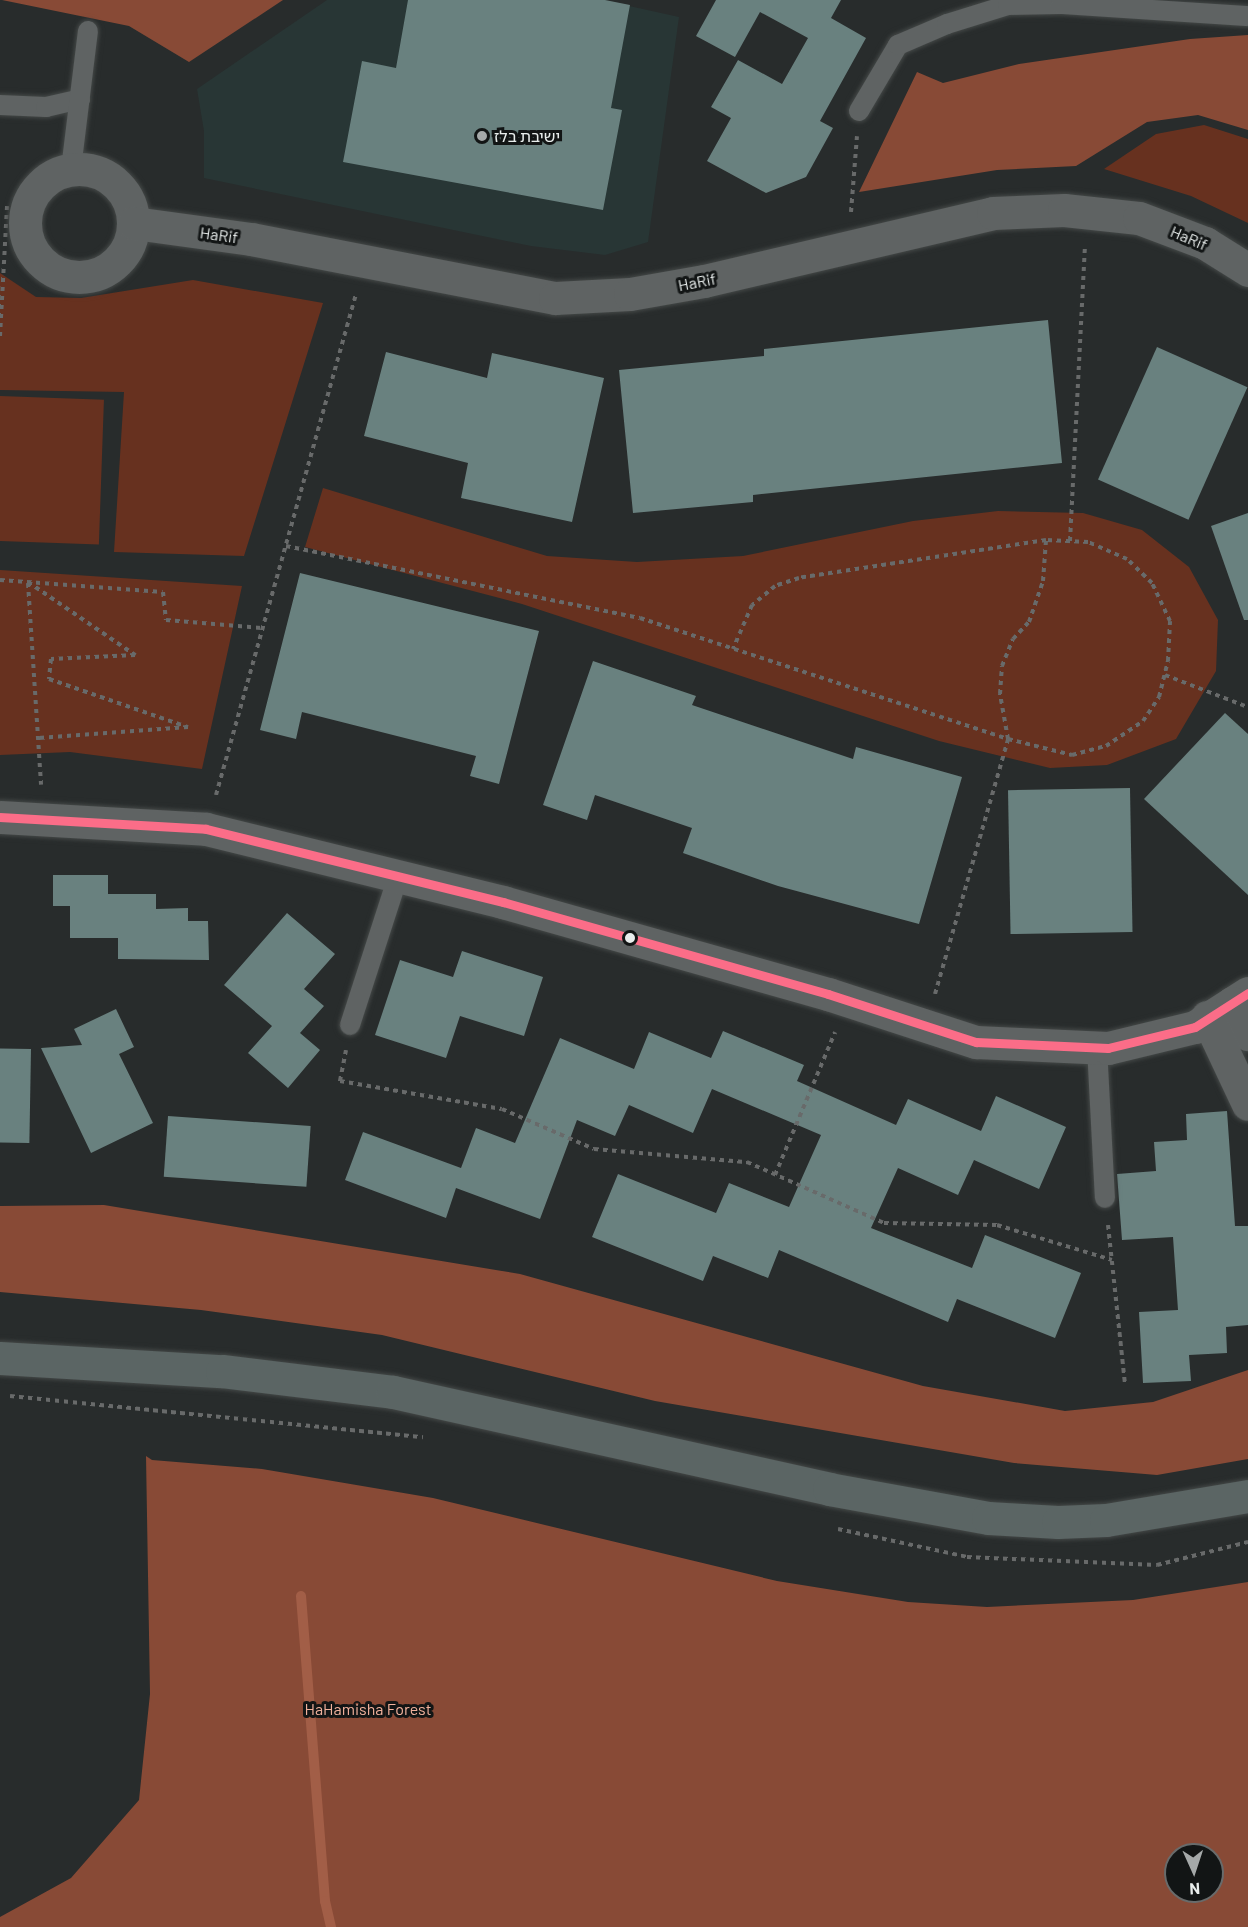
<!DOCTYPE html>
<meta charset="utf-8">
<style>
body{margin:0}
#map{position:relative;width:1248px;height:1927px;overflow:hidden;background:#282c2c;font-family:Barlow,"Noto Sans Hebrew",sans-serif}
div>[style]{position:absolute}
.built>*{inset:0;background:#283635}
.green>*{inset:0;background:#67311f;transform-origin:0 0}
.forest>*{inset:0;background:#884a36}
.stream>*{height:10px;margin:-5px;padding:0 5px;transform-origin:5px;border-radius:5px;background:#a25e47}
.building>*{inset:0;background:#69817f;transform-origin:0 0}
.path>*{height:4px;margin-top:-2px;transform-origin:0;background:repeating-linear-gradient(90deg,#686a6a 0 4.5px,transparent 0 9px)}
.roads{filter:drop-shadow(0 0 2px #444847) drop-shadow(0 0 2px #444847)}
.service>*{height:20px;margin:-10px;padding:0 10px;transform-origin:10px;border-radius:10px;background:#5f6363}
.minor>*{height:33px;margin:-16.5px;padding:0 16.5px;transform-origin:16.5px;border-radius:16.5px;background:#5f6363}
.minor>.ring{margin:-16.5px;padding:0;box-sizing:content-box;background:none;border:33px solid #5f6363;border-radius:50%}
.primary>*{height:33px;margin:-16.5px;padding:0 16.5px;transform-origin:16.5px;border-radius:16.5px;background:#5b6564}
.bus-1>*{height:9px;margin:-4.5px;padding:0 4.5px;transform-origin:4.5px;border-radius:4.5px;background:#fb6d88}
.dots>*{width:16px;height:16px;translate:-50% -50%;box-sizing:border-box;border:3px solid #121515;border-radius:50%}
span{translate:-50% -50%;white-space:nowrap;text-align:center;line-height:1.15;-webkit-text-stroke:6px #121515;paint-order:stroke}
.poi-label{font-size:16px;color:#e8edec}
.left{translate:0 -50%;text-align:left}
.street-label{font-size:16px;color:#e8edec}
.park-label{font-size:16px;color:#f2b29d}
.north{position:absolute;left:1164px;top:1843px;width:60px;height:60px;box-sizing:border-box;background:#121515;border:2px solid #686b6b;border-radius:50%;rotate:177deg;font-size:16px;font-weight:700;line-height:24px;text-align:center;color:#e8edec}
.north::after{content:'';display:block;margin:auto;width:21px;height:27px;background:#a5a9a9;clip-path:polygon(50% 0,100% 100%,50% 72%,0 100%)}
</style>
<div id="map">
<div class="built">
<i style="clip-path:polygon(327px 0,602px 0,679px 17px,648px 242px,605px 255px,531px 246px,204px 178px,204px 131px,197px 89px)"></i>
</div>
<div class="green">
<i style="clip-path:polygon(1204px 125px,1248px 139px,1248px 223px,1191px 196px,1104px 169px,1156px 134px)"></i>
<i style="clip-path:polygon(0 273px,36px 297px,81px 298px,193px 280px,323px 303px,244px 556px,114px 552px,124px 392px,0 390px)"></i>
<i style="left:0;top:396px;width:104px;height:145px;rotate:2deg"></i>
<i style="clip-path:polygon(323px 488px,547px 556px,637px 562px,743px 556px,913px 521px,998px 511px,1083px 513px,1142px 530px,1189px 567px,1218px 620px,1216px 671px,1176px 739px,1107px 765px,1050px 768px,939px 741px,522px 604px,305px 547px)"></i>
<i style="clip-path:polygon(0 570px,242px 586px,202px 769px,70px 752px,0 755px)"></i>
</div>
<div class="forest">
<i style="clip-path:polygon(2px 0,283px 0,189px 62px,129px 26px)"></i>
<i style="clip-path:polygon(1248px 35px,1248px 130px,1198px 115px,1147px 122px,1076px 166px,997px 170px,859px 192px,917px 72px,943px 83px,1019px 64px,1190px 39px)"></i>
<i style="clip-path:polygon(104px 1205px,520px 1274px,923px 1386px,1065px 1411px,1153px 1402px,1248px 1370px,1248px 1459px,1157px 1475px,1014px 1463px,655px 1401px,382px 1335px,201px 1310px,0 1292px,0 1206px)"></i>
<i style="clip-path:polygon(evenodd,146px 1456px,152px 1460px,262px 1469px,433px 1498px,777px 1581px,908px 1602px,987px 1607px,1133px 1600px,1248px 1582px,1248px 1927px,0 1927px,0 1917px,71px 1878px,139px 1800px,150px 1694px,146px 1456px,1176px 1855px,1212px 1855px,1212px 1891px,1176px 1891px,1176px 1855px)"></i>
</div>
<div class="stream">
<i style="left:301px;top:1596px;width:306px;rotate:85.5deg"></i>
<i style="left:325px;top:1901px;width:27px;rotate:77deg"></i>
</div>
<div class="building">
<i style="clip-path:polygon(408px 0,605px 0,630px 5px,611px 108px,622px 110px,603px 210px,343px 162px,362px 61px,396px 68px)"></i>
<i style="clip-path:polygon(716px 0,841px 0,831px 18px,866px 38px,820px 121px,833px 128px,806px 177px,766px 193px,707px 161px,731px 118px,711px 107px,738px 60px,782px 84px,808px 38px,760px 12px,735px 57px,696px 36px)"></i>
<i style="clip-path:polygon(1048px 320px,1062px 463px,753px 495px,753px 502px,633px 513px,619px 370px,764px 356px,764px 349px)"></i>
<i style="left:1157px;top:347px;width:99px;height:145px;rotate:24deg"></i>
<i style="clip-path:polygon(386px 352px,487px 378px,492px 353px,604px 378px,572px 522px,461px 498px,468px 463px,364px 436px)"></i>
<i style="clip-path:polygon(1248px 513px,1248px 620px,1244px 620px,1211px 526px)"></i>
<i style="clip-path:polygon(300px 573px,539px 631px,499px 784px,470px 776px,476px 756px,302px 712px,296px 739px,260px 730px)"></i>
<i style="clip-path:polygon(593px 661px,696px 696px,692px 705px,853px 759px,856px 747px,962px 777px,919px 924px,778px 886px,683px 853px,692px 828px,595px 795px,587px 820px,543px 805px)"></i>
<i style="clip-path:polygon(1225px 713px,1248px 734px,1248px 895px,1144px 799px)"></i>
<i style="left:1130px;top:788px;width:144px;height:122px;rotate:89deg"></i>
<i style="clip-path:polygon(53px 875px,108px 875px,108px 894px,156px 894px,156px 909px,188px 908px,188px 921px,208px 921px,209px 960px,118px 959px,118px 938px,70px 938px,70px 906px,53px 906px)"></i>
<i style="clip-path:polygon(287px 913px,335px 954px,304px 989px,324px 1006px,300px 1033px,320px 1050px,288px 1088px,248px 1053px,272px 1026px,224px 985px)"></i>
<i style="clip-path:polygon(462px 951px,543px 977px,524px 1036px,460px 1016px,446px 1058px,375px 1035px,400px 960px,453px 977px)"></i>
<i style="clip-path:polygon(116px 1009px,134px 1047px,119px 1054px,153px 1123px,91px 1153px,41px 1048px,82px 1045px,74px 1029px)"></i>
<i style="clip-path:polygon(723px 1031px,804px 1065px,797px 1081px,896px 1125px,908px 1099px,981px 1131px,996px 1096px,1066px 1127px,1039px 1189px,974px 1160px,958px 1195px,898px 1168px,871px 1228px,972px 1268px,985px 1235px,1081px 1273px,1055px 1338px,957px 1299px,948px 1322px,779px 1250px,768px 1278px,713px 1256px,703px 1281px,592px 1237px,618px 1174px,716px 1213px,729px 1183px,789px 1207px,821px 1135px,712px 1089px,693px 1133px,629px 1105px,615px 1136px,577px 1120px,540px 1219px,456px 1188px,446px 1218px,345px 1180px,363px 1132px,461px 1168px,476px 1128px,515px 1143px,560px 1038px,634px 1069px,649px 1032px,711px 1058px)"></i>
<i style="left:31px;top:1049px;width:94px;height:31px;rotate:91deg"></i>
<i style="clip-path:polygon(1227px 1111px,1235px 1226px,1248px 1226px,1248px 1325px,1226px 1327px,1227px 1353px,1189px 1355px,1191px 1381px,1143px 1383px,1139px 1312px,1178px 1310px,1173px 1237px,1122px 1240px,1117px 1174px,1156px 1171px,1154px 1142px,1187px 1140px,1186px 1114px)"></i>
<i style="left:168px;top:1116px;width:143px;height:61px;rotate:4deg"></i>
</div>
<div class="path">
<i style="left:851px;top:212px;width:76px;rotate:-85.5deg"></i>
<i style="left:0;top:336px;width:130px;rotate:-86.9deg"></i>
<i style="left:1070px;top:541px;width:296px;rotate:-87.1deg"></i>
<i style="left:286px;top:546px;width:361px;rotate:11.5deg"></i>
<i style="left:640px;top:618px;width:387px;rotate:18.2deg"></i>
<i style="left:1008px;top:739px;width:66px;rotate:14deg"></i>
<i style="left:1072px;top:755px;width:35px;rotate:-15deg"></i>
<i style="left:1106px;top:746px;width:45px;rotate:-34deg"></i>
<i style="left:1143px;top:721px;width:29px;rotate:-56deg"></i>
<i style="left:1159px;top:697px;width:37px;rotate:-76deg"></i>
<i style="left:1168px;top:661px;width:40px;rotate:-87.1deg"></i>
<i style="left:1170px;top:621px;width:42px;rotate:-115.3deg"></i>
<i style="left:1152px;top:583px;width:35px;rotate:-136deg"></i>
<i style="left:1127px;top:559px;width:43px;rotate:-156.4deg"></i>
<i style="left:1088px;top:542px;width:42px;rotate:-177.3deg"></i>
<i style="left:1046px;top:540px;width:250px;rotate:171.3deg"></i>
<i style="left:799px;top:578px;width:25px;rotate:162deg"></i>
<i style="left:775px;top:586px;width:30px;rotate:140deg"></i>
<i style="left:752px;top:605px;width:48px;rotate:113.4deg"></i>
<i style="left:0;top:580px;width:163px;rotate:4.2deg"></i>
<i style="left:163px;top:592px;width:28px;rotate:84deg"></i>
<i style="left:166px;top:620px;width:96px;rotate:4.8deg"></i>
<i style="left:28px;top:582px;width:130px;rotate:34.3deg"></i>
<i style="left:135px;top:655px;width:84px;rotate:177.3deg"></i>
<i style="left:51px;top:659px;width:20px;rotate:96deg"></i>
<i style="left:49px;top:679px;width:147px;rotate:19.1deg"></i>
<i style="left:188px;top:727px;width:150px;rotate:175.8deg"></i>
<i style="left:28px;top:583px;width:202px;rotate:86.3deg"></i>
<i style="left:1165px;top:675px;width:89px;rotate:21.1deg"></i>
<i style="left:216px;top:795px;width:520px;rotate:-74.39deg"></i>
<i style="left:935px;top:994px;width:265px;rotate:-74deg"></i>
<i style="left:1008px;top:739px;width:46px;rotate:-100.1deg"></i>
<i style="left:1000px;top:694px;width:28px;rotate:-86deg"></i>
<i style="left:1002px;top:666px;width:29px;rotate:-68deg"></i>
<i style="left:1013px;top:639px;width:23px;rotate:-47deg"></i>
<i style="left:1029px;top:622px;width:43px;rotate:-71.1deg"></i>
<i style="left:1043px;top:581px;width:41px;rotate:-85.8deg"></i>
<i style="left:346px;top:1050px;width:32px;rotate:101deg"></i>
<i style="left:340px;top:1081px;width:164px;rotate:9.8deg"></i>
<i style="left:502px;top:1109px;width:100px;rotate:23.5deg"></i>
<i style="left:594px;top:1149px;width:154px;rotate:4.9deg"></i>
<i style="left:747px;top:1162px;width:150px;rotate:24deg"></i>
<i style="left:884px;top:1223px;width:113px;rotate:1deg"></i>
<i style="left:997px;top:1225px;width:120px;rotate:16.9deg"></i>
<i style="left:775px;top:1175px;width:155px;rotate:-67.2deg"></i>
<i style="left:1108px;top:1225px;width:161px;rotate:83.9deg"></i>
<i style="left:10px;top:1396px;width:415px;rotate:5.7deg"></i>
<i style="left:838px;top:1529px;width:132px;rotate:12.2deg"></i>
<i style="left:967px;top:1557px;width:190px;rotate:2.4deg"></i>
<i style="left:1157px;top:1565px;width:94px;rotate:-14.2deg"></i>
</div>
<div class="roads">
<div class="service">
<i style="left:0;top:105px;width:46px;rotate:2.5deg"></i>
<i style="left:46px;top:107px;width:35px;rotate:-13deg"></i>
<i style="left:859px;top:111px;width:77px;rotate:-59.4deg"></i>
<i style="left:898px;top:45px;width:53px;rotate:-23.2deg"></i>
<i style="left:947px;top:24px;width:64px;rotate:-17.3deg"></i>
<i style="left:1008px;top:5px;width:53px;rotate:-1.1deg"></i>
<i style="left:1061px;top:4px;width:187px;rotate:3.7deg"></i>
<i style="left:71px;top:169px;width:139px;rotate:-83deg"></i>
<i style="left:350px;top:1025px;width:157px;rotate:-72.1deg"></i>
<i style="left:1097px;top:1047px;width:151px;rotate:87deg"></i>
</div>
<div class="minor">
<i class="ring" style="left:25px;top:169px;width:75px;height:75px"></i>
<i style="left:134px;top:223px;width:118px;rotate:7.8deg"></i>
<i style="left:251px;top:239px;width:310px;rotate:11deg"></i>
<i style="left:555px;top:298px;width:75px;rotate:-3.1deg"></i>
<i style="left:630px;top:294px;width:75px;rotate:-10deg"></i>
<i style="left:704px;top:281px;width:297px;rotate:-13.2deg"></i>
<i style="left:993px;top:213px;width:71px;rotate:-2.4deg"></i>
<i style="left:1064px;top:210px;width:75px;rotate:6.1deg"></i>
<i style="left:1139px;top:218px;width:71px;rotate:20.7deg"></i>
<i style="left:1205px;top:243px;width:51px;rotate:32.1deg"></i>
<i style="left:0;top:817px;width:206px;rotate:3.3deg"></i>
<i style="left:206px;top:829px;width:306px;rotate:13.8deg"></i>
<i style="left:503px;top:902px;width:338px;rotate:15.8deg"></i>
<i style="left:828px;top:994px;width:156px;rotate:18deg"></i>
<i style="left:976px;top:1042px;width:132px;rotate:2.6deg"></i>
<i style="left:1108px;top:1048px;width:89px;rotate:-13.6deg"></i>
<i style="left:1195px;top:1027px;width:63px;rotate:-32.7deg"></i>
<i style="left:1232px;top:1003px;width:35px;rotate:63deg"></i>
<i style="left:1207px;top:1017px;width:96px;rotate:64.8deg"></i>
</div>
<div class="primary">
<i style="left:0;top:1358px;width:222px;rotate:3.4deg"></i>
<i style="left:222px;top:1371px;width:172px;rotate:7deg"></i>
<i style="left:393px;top:1392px;width:447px;rotate:12.5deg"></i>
<i style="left:829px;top:1489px;width:162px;rotate:10.3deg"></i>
<i style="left:988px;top:1518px;width:70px;rotate:3.3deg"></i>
<i style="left:1058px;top:1522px;width:48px;rotate:-2.4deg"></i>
<i style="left:1106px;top:1520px;width:144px;rotate:-9.6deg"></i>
</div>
</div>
<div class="bus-1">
<i style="left:0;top:817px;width:206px;rotate:3.3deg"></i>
<i style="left:206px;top:829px;width:306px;rotate:13.8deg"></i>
<i style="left:503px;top:902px;width:338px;rotate:15.8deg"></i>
<i style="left:828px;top:994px;width:156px;rotate:18deg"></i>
<i style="left:976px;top:1042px;width:132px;rotate:2.6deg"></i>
<i style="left:1108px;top:1048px;width:89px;rotate:-13.6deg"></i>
<i style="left:1195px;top:1027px;width:63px;rotate:-32.7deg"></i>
</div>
<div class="dots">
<i style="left:482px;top:136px;background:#a5a9a9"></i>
<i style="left:630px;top:938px;background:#e8edec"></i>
</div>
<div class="poi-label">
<span class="left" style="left:494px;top:136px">ישיבת בלז</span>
</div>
<div class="street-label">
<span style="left:219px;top:235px;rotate:8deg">HaRif</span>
<span style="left:1189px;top:238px;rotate:23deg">HaRif</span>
<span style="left:697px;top:282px;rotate:-11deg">HaRif</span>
</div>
<div class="park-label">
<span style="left:368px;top:1709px">HaHamisha Forest</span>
</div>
<div class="north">N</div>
</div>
